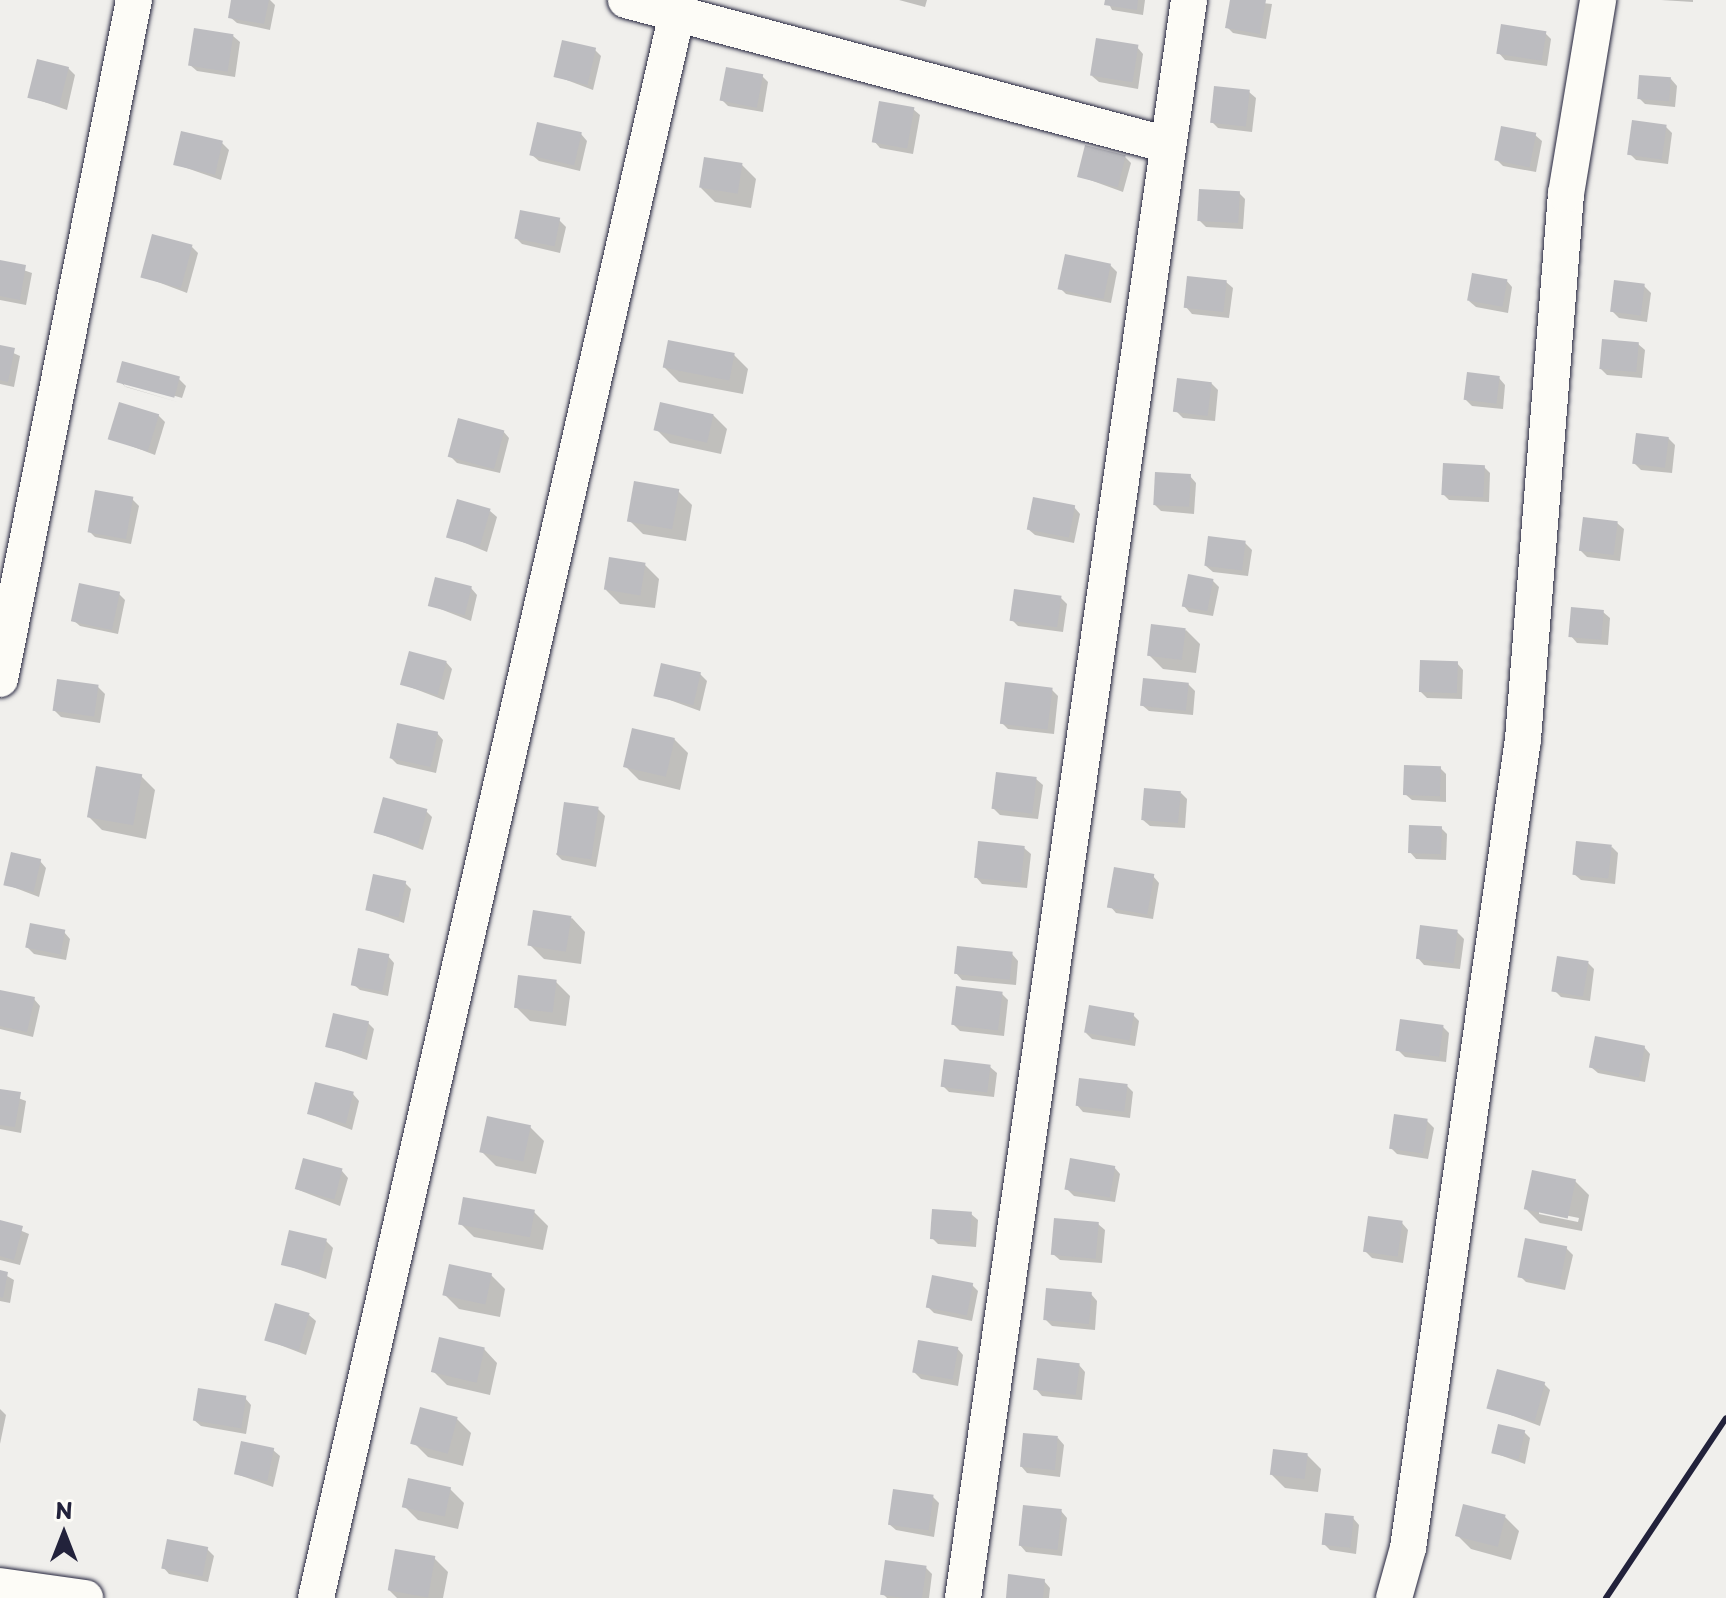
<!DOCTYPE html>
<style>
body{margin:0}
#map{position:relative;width:1726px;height:1598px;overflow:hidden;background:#f0efec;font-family:"Playpen Sans",sans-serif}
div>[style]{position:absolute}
.shadow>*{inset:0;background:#0003}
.building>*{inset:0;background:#bcbcc0;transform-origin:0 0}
.roads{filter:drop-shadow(0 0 2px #22223b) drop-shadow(0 0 2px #22223b)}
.minor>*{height:36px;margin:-18px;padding:0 18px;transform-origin:18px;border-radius:18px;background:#fdfcf7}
.rail>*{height:6px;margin:-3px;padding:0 3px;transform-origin:3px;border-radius:3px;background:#22223b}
span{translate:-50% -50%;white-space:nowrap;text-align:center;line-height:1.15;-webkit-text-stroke:7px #fdfcf7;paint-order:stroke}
.north{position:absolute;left:24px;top:1494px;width:80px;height:80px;-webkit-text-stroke:6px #fdfcf7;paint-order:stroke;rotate:0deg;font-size:22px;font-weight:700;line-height:32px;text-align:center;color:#22223b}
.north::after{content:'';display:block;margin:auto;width:28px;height:36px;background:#22223b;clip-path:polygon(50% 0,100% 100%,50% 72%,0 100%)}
</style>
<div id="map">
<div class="shadow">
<i style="clip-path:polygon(234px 0,270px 0,275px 5px,270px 30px,237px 23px,230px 17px)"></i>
<i style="clip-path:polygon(899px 0,927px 0,925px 7px)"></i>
<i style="clip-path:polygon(1107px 0,1145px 0,1143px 15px,1112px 10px)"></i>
<i style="clip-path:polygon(1232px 0,1272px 4px,1266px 39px,1233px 33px,1227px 27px)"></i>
<i style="clip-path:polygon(1661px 0,1693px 0,1693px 2px)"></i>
<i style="clip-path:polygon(1545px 33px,1551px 39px,1547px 66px,1505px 60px,1499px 53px)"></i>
<i style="clip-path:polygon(233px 36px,240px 42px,235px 77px,197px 71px,190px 65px)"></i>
<i style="clip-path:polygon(1137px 47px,1143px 54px,1138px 89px,1099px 82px,1092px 76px)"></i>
<i style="clip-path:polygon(595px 50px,601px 56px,593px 90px,556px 76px)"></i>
<i style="clip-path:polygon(68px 68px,75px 75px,67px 110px,30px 97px)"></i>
<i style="clip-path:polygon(762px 76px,768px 82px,763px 112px,728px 106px,721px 99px)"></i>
<i style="clip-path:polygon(1671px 79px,1677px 86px,1675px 107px,1645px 104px,1639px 98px)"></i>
<i style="clip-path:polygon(1249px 92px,1256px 98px,1252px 132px,1218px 128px,1212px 122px)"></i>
<i style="clip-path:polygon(913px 109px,920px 115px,913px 154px,880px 148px,874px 141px)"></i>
<i style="clip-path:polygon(1666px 127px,1672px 133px,1668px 164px,1636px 160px,1630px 154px)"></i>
<i style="clip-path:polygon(581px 134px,587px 141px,580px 171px,539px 161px,532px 155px)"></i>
<i style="clip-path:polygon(1535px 135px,1542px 141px,1536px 172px,1503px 166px,1496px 159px)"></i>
<i style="clip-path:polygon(222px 143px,229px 150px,221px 180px,175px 164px)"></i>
<i style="clip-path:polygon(1125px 157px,1131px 163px,1123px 192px,1079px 176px)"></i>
<i style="clip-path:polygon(742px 165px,756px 179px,751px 208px,715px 202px,701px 188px)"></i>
<i style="clip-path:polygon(1239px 193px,1245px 199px,1243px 229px,1206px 227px,1200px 221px)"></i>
<i style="clip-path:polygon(559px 220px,566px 227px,560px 253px,522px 244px,516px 238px)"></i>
<i style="clip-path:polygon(192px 247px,198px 253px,187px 293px,142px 276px)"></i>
<i style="clip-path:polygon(0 262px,32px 273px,26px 305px,0 300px)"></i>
<i style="clip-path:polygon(1110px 265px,1117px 272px,1111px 303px,1066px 294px,1060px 288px)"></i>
<i style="clip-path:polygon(1506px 280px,1512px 287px,1508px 313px,1476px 307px,1469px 301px)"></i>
<i style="clip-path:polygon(1226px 282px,1233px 288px,1229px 318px,1192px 314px,1186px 307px)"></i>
<i style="clip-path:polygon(1644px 286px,1651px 293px,1647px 322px,1619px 318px,1612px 311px)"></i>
<i style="clip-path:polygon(1638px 344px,1645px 350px,1642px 378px,1607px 375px,1601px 369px)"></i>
<i style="clip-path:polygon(0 347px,20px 356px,14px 387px,0 384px)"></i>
<i style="clip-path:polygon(734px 355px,748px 369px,743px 394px,679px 382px,665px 368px)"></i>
<i style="clip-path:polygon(1499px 378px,1505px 385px,1503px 409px,1472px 406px,1466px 400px)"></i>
<i style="clip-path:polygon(179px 379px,186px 386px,182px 398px,124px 381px,124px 386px,181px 403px,126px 387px,119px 381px)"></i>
<i style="clip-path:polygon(1211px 383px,1218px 390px,1215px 421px,1183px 418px,1176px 411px)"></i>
<i style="clip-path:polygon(158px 415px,165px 422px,155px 455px,110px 438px)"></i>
<i style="clip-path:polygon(713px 415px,727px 429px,721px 454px,670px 443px,656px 429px)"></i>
<i style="clip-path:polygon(503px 431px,509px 438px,500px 473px,457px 463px,450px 456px)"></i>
<i style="clip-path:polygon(1668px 438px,1675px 445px,1672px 473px,1641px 470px,1635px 464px)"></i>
<i style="clip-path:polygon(1484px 467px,1490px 473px,1489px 502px,1449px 500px,1443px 494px)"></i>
<i style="clip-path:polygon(1190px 476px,1196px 483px,1194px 514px,1161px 511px,1154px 504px)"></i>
<i style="clip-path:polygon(678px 491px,692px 505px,686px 541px,643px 534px,629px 520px)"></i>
<i style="clip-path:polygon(132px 499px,139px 506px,131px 544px,95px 537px,89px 531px)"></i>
<i style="clip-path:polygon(1074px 507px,1080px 514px,1074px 543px,1035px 535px,1028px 529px)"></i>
<i style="clip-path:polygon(490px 511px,497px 517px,487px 552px,448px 536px)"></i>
<i style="clip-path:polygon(1617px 523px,1624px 529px,1620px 561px,1587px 557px,1581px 551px)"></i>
<i style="clip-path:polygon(1245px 543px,1252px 550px,1248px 576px,1213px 572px,1206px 566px)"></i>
<i style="clip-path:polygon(645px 565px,659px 579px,655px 608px,620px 604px,606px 590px)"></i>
<i style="clip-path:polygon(1213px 581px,1219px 587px,1213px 616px,1189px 612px,1183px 605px)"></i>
<i style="clip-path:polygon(471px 588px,477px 595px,471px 621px,430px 605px)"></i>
<i style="clip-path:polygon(119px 594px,125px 600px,118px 634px,80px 626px,73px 620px)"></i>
<i style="clip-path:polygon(1060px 597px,1067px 604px,1063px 632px,1018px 626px,1012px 620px)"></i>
<i style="clip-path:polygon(1603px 612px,1610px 618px,1608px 645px,1577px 643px,1571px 636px)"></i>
<i style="clip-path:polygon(1186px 630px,1200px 644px,1196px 673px,1163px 669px,1149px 655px)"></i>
<i style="clip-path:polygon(446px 662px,452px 669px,444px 700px,402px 684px)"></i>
<i style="clip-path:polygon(1457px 663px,1463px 670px,1462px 699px,1427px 698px,1420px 691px)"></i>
<i style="clip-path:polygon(700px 674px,707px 681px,700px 711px,656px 695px)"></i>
<i style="clip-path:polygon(1188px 684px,1195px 691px,1193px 715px,1149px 711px,1142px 705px)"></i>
<i style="clip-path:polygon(98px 687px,105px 694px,100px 723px,61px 717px,55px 711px)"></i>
<i style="clip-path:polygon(1052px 690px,1058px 696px,1054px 734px,1008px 729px,1002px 723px)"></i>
<i style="clip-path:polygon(437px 733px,443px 740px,436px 773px,397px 764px,391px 758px)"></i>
<i style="clip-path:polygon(674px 739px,688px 753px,680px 790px,639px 780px,625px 766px)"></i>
<i style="clip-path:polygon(1440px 768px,1446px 774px,1446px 802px,1412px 800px,1405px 794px)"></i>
<i style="clip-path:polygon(141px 776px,155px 790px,146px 839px,102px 830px,88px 816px)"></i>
<i style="clip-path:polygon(1036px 779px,1043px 785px,1038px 819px,1000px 815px,993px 808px)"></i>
<i style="clip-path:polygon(1181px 793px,1187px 799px,1185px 828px,1150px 826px,1143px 820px)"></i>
<i style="clip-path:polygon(598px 809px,605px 816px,596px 867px,562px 860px,556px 854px)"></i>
<i style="clip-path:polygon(426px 811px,432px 817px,423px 850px,375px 832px)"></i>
<i style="clip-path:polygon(1441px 828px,1447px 834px,1446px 860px,1416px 859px,1410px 852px)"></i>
<i style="clip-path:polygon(1612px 847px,1618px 853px,1615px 884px,1581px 880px,1574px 874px)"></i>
<i style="clip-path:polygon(1024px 848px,1031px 854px,1027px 888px,982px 884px,976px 877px)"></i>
<i style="clip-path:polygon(40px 861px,46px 868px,39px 897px,5px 884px)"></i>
<i style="clip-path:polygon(1153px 876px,1159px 883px,1153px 919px,1116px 913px,1110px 906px)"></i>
<i style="clip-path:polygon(405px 883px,411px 889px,404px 923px,367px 910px)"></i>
<i style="clip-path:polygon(572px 918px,585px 932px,581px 964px,544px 959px,530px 945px)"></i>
<i style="clip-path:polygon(64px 932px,70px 939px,66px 960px,34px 954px,27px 947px)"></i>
<i style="clip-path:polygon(1457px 932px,1464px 939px,1460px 969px,1424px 965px,1418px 958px)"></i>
<i style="clip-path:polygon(1012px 954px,1018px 961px,1016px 985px,962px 980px,956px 973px)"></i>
<i style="clip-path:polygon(388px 956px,394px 963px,388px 996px,360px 990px,353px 984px)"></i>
<i style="clip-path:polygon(1588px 963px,1594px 969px,1590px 1001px,1561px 997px,1555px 991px)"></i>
<i style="clip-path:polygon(556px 982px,570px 996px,566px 1026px,530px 1021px,516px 1007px)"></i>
<i style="clip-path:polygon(0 992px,34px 999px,40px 1006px,33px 1037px,0 1029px)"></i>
<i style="clip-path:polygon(1002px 994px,1008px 1000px,1004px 1036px,960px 1031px,953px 1024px)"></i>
<i style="clip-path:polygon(1133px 1015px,1139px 1021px,1135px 1046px,1092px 1039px,1086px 1033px)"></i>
<i style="clip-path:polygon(368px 1023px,374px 1029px,367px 1060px,327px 1046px)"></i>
<i style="clip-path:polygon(1443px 1027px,1449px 1033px,1446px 1062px,1405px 1057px,1398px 1050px)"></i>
<i style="clip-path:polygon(1644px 1047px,1650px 1054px,1645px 1082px,1598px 1073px,1591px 1067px)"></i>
<i style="clip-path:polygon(990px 1067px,997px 1073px,994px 1097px,949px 1092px,943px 1086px)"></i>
<i style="clip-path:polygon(1127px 1086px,1133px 1092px,1130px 1118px,1083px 1112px,1077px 1105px)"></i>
<i style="clip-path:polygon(0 1091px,26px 1101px,21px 1133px,0 1129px)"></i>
<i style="clip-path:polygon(353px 1094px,359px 1101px,352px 1130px,310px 1114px)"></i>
<i style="clip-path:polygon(1427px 1121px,1434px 1128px,1428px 1159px,1397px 1154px,1390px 1147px)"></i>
<i style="clip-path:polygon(530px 1127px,544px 1141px,536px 1174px,496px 1166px,482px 1152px)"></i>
<i style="clip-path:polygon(1114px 1167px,1120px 1174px,1115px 1202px,1074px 1196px,1067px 1189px)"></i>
<i style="clip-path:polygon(342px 1171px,348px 1178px,340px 1206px,296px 1189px)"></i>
<i style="clip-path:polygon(evenodd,1575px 1181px,1589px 1195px,1582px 1231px,1540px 1223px,1526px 1209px,1575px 1181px,1539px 1210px,1579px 1218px,1578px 1222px,1539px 1214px,1539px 1210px)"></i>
<i style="clip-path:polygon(534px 1212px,548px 1226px,543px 1250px,474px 1237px,460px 1223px)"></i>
<i style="clip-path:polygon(971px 1214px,978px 1220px,976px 1247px,938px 1244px,932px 1238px)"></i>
<i style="clip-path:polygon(0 1222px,29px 1234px,20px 1265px,0 1260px)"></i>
<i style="clip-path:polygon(1402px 1223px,1408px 1230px,1403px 1263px,1372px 1258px,1365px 1251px)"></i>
<i style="clip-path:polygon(1098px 1224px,1105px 1230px,1102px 1263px,1060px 1260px,1053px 1254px)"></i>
<i style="clip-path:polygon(326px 1241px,333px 1248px,326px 1279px,283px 1264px)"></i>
<i style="clip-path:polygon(1566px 1248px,1573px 1255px,1565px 1290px,1526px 1282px,1520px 1276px)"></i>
<i style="clip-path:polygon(0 1272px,14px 1280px,10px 1303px,0 1301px)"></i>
<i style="clip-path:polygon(491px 1275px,505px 1289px,500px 1317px,459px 1309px,445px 1295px)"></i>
<i style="clip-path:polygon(972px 1285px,978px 1291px,972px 1321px,934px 1313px,927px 1306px)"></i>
<i style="clip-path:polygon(1091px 1294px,1097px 1301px,1095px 1330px,1052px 1326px,1046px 1320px)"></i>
<i style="clip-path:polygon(309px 1315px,316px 1321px,306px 1355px,267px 1340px)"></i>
<i style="clip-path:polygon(957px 1348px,963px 1355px,958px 1386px,921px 1379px,915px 1373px)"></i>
<i style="clip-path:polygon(484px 1349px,497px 1363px,490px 1395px,447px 1385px,433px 1371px)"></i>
<i style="clip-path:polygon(1079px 1365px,1085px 1372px,1082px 1400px,1042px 1396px,1036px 1389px)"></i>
<i style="clip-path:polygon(1544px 1384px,1550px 1390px,1540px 1426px,1489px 1407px)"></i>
<i style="clip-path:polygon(245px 1398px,251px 1405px,246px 1434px,201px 1426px,194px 1420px)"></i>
<i style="clip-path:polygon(0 1409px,6px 1415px,0 1444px)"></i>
<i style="clip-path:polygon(457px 1419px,471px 1433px,463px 1466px,428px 1457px,414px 1443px)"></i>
<i style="clip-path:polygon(1524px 1432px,1530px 1438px,1525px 1464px,1494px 1453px)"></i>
<i style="clip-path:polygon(1058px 1438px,1064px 1445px,1060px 1477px,1027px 1473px,1021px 1466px)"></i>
<i style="clip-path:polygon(273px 1450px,280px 1456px,273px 1487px,236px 1474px)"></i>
<i style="clip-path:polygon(1307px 1455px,1321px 1469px,1318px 1492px,1285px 1488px,1271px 1474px)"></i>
<i style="clip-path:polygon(450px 1489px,464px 1503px,458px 1529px,418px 1520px,404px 1506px)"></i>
<i style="clip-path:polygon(933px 1497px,939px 1503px,934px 1537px,896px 1530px,889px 1524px)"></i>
<i style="clip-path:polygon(1061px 1511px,1067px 1518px,1062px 1556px,1026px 1552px,1020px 1545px)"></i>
<i style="clip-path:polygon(1505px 1517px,1519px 1531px,1511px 1560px,1471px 1549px,1457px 1535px)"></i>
<i style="clip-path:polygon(1353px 1518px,1359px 1525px,1356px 1554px,1330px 1550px,1324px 1544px)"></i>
<i style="clip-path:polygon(207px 1549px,214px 1556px,208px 1582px,169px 1574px,163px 1567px)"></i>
<i style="clip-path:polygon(434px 1558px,448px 1572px,443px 1598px,397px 1598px,389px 1590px)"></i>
<i style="clip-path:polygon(926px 1568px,932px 1574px,929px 1598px,887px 1598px,882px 1593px)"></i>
<i style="clip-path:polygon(1044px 1581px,1050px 1588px,1049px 1598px,1008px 1598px)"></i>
</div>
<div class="building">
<i style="clip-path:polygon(231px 0,269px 0,264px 24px,228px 18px)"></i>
<i style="clip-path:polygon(1105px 0,1138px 0,1137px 10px,1104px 5px)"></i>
<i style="clip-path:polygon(1230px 0,1266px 0,1260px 34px,1225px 28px)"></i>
<i style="left:1501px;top:24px;width:46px;height:30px;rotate:9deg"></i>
<i style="left:194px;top:28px;width:40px;height:38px;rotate:9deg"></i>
<i style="left:1096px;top:38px;width:43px;height:38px;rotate:9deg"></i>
<i style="left:562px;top:40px;width:35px;height:38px;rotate:13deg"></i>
<i style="left:37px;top:59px;width:33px;height:40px;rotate:14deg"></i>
<i style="left:726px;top:67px;width:38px;height:34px;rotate:11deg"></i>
<i style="left:1639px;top:75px;width:32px;height:24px;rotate:4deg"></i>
<i style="left:1214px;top:86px;width:36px;height:37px;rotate:6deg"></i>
<i style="left:879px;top:101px;width:36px;height:42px;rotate:10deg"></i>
<i style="left:1632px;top:120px;width:35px;height:35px;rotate:8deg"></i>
<i style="left:537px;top:122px;width:46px;height:34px;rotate:13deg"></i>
<i style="left:1501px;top:126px;width:36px;height:35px;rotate:11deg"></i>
<i style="left:181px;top:131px;width:43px;height:35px;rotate:13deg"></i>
<i style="left:1085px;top:145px;width:42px;height:33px;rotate:14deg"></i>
<i style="left:704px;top:157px;width:39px;height:31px;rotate:9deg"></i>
<i style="left:1199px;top:189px;width:41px;height:32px;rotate:3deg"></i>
<i style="left:520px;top:210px;width:41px;height:29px;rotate:11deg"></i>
<i style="left:152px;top:234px;width:42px;height:45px;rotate:15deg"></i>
<i style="left:1065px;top:254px;width:47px;height:36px;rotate:12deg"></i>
<i style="clip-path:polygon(0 260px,26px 265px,20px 300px,0 296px)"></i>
<i style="left:1472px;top:273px;width:36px;height:28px;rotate:10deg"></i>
<i style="left:1187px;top:276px;width:40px;height:32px;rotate:6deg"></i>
<i style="left:1614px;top:280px;width:31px;height:32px;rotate:7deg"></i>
<i style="left:1602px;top:339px;width:37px;height:30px;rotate:5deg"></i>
<i style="left:668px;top:340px;width:68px;height:28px;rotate:11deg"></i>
<i style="clip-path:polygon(0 345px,15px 348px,8px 382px,0 380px)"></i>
<i style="left:122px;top:361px;width:60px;height:22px;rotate:15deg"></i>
<i style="left:1467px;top:372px;width:33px;height:28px;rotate:7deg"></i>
<i style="left:1177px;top:378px;width:35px;height:34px;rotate:7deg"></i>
<i style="left:119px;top:402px;width:42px;height:39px;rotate:17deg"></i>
<i style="left:660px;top:402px;width:55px;height:29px;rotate:13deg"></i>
<i style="left:458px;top:418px;width:48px;height:40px;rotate:15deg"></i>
<i style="left:1636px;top:433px;width:33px;height:31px;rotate:7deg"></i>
<i style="left:1443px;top:463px;width:42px;height:32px;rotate:3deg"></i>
<i style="left:1155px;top:472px;width:36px;height:33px;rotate:3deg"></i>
<i style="left:634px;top:481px;width:46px;height:41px;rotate:10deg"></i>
<i style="left:95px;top:490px;width:39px;height:43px;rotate:10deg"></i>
<i style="left:1033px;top:497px;width:43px;height:33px;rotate:11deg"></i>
<i style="left:457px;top:499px;width:35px;height:40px;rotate:16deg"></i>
<i style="left:1583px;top:517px;width:35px;height:34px;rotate:7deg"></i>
<i style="left:1208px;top:536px;width:38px;height:30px;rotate:7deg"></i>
<i style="left:609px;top:557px;width:37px;height:33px;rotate:9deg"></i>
<i style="left:1188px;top:574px;width:26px;height:33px;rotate:11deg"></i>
<i style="left:435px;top:577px;width:38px;height:30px;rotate:14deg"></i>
<i style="left:79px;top:583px;width:42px;height:39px;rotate:12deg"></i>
<i style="left:1014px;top:589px;width:48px;height:32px;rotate:8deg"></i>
<i style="left:1571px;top:607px;width:33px;height:30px;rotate:5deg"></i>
<i style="left:1151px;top:624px;width:35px;height:32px;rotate:7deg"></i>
<i style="left:409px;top:651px;width:39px;height:35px;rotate:15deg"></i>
<i style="left:1420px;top:660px;width:38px;height:32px;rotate:2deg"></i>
<i style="left:661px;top:663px;width:41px;height:34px;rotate:13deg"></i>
<i style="left:1143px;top:678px;width:46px;height:28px;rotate:6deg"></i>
<i style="left:57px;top:679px;width:42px;height:32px;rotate:8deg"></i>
<i style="left:1005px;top:682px;width:48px;height:42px;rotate:7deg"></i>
<i style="left:397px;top:723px;width:42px;height:36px;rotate:12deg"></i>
<i style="left:632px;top:728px;width:44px;height:40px;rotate:13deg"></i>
<i style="left:1404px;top:765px;width:37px;height:30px;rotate:2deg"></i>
<i style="left:96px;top:766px;width:47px;height:52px;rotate:10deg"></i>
<i style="left:996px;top:772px;width:41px;height:37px;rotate:7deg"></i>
<i style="left:1144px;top:788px;width:37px;height:32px;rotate:5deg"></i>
<i style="left:383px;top:797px;width:46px;height:37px;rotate:15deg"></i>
<i style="left:564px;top:802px;width:35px;height:53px;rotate:8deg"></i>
<i style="left:1409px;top:825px;width:33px;height:28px;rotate:2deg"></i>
<i style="left:978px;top:841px;width:47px;height:37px;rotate:6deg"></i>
<i style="left:1576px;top:841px;width:36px;height:34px;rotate:6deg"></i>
<i style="left:11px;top:852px;width:31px;height:34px;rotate:13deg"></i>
<i style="left:1114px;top:867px;width:41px;height:41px;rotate:10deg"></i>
<i style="left:373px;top:874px;width:34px;height:37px;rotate:12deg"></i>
<i style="left:533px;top:910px;width:39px;height:36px;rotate:9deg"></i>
<i style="left:30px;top:923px;width:36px;height:25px;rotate:11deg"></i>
<i style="left:1420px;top:925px;width:38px;height:34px;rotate:7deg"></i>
<i style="left:957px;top:946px;width:56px;height:28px;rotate:6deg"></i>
<i style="left:358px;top:948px;width:32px;height:38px;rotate:11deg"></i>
<i style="left:1557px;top:956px;width:32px;height:36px;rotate:9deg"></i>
<i style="left:518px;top:975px;width:39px;height:33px;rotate:7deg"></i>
<i style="left:956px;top:986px;width:47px;height:39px;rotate:7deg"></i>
<i style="clip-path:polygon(0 990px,35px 997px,27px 1032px,0 1026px)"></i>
<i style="left:1089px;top:1005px;width:46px;height:28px;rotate:10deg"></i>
<i style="left:333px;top:1013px;width:37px;height:35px;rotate:13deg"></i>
<i style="left:1400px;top:1019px;width:44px;height:32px;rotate:8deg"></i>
<i style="left:1595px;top:1036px;width:51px;height:32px;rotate:11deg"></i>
<i style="left:944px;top:1059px;width:47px;height:28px;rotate:7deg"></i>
<i style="left:1079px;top:1078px;width:49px;height:28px;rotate:7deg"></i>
<i style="left:315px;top:1082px;width:40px;height:33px;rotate:14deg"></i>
<i style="clip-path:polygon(0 1089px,21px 1092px,15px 1127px,0 1125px)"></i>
<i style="left:1394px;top:1114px;width:34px;height:35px;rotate:8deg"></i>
<i style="left:487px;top:1116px;width:45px;height:37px;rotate:12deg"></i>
<i style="left:303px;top:1158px;width:41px;height:32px;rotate:15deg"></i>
<i style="left:1070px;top:1158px;width:46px;height:32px;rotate:10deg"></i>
<i style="left:1532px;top:1170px;width:45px;height:40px;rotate:12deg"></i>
<i style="left:463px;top:1197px;width:73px;height:28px;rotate:10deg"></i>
<i style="left:932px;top:1209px;width:40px;height:30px;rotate:4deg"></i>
<i style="left:1368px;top:1216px;width:35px;height:36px;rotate:8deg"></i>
<i style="left:1054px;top:1218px;width:45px;height:37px;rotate:5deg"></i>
<i style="clip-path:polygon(0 1220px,23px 1226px,14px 1260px,0 1256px)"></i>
<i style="left:289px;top:1230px;width:39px;height:36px;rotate:13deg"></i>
<i style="left:1525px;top:1238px;width:43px;height:40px;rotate:11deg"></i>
<i style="left:449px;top:1264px;width:44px;height:32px;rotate:12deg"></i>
<i style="clip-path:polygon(0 1270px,8px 1272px,3px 1298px,0 1297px)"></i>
<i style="left:932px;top:1275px;width:42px;height:33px;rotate:11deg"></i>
<i style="left:1046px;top:1288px;width:46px;height:32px;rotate:5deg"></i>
<i style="left:275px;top:1303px;width:36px;height:39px;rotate:16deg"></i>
<i style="left:439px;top:1337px;width:47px;height:36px;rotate:13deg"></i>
<i style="left:918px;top:1340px;width:41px;height:33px;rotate:10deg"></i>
<i style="left:1037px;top:1358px;width:43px;height:32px;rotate:7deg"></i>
<i style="left:1497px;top:1369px;width:50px;height:41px;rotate:15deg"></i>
<i style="left:198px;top:1388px;width:49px;height:33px;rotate:9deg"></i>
<i style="left:420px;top:1407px;width:39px;height:38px;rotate:15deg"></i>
<i style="left:1498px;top:1424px;width:28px;height:30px;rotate:13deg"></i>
<i style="left:1023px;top:1433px;width:35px;height:34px;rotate:5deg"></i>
<i style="left:241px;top:1441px;width:34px;height:34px;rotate:12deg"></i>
<i style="left:1273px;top:1449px;width:35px;height:26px;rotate:7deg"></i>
<i style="left:408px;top:1478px;width:44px;height:30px;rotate:12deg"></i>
<i style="left:893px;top:1489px;width:41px;height:36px;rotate:8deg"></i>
<i style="left:1463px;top:1504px;width:44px;height:33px;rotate:14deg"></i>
<i style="left:1023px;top:1505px;width:39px;height:41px;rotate:6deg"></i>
<i style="left:1325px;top:1513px;width:29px;height:32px;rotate:6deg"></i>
<i style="left:167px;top:1539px;width:42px;height:30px;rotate:11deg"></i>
<i style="left:395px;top:1549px;width:41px;height:42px;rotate:10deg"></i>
<i style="left:885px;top:1560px;width:42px;height:35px;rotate:8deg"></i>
<i style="clip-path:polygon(1008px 1574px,1045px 1579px,1043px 1598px,1006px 1598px)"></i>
</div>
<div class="roads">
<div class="minor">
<i style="left:626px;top:0;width:561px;rotate:14.98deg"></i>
<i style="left:0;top:679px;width:692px;rotate:-78.84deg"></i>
<i style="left:0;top:1586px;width:86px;rotate:8deg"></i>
<i style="left:316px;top:1598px;width:1639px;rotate:-77.17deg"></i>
<i style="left:963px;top:1598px;width:1614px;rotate:-81.95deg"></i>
<i style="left:1394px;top:1598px;width:52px;rotate:-74.4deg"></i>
<i style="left:1408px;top:1548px;width:817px;rotate:-81.91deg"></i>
<i style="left:1523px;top:739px;width:547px;rotate:-85.49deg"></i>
<i style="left:1566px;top:194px;width:197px;rotate:-80.6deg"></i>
</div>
</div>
<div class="rail">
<i style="left:1606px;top:1598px;width:216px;rotate:-56.3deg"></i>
</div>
<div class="north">N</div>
</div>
